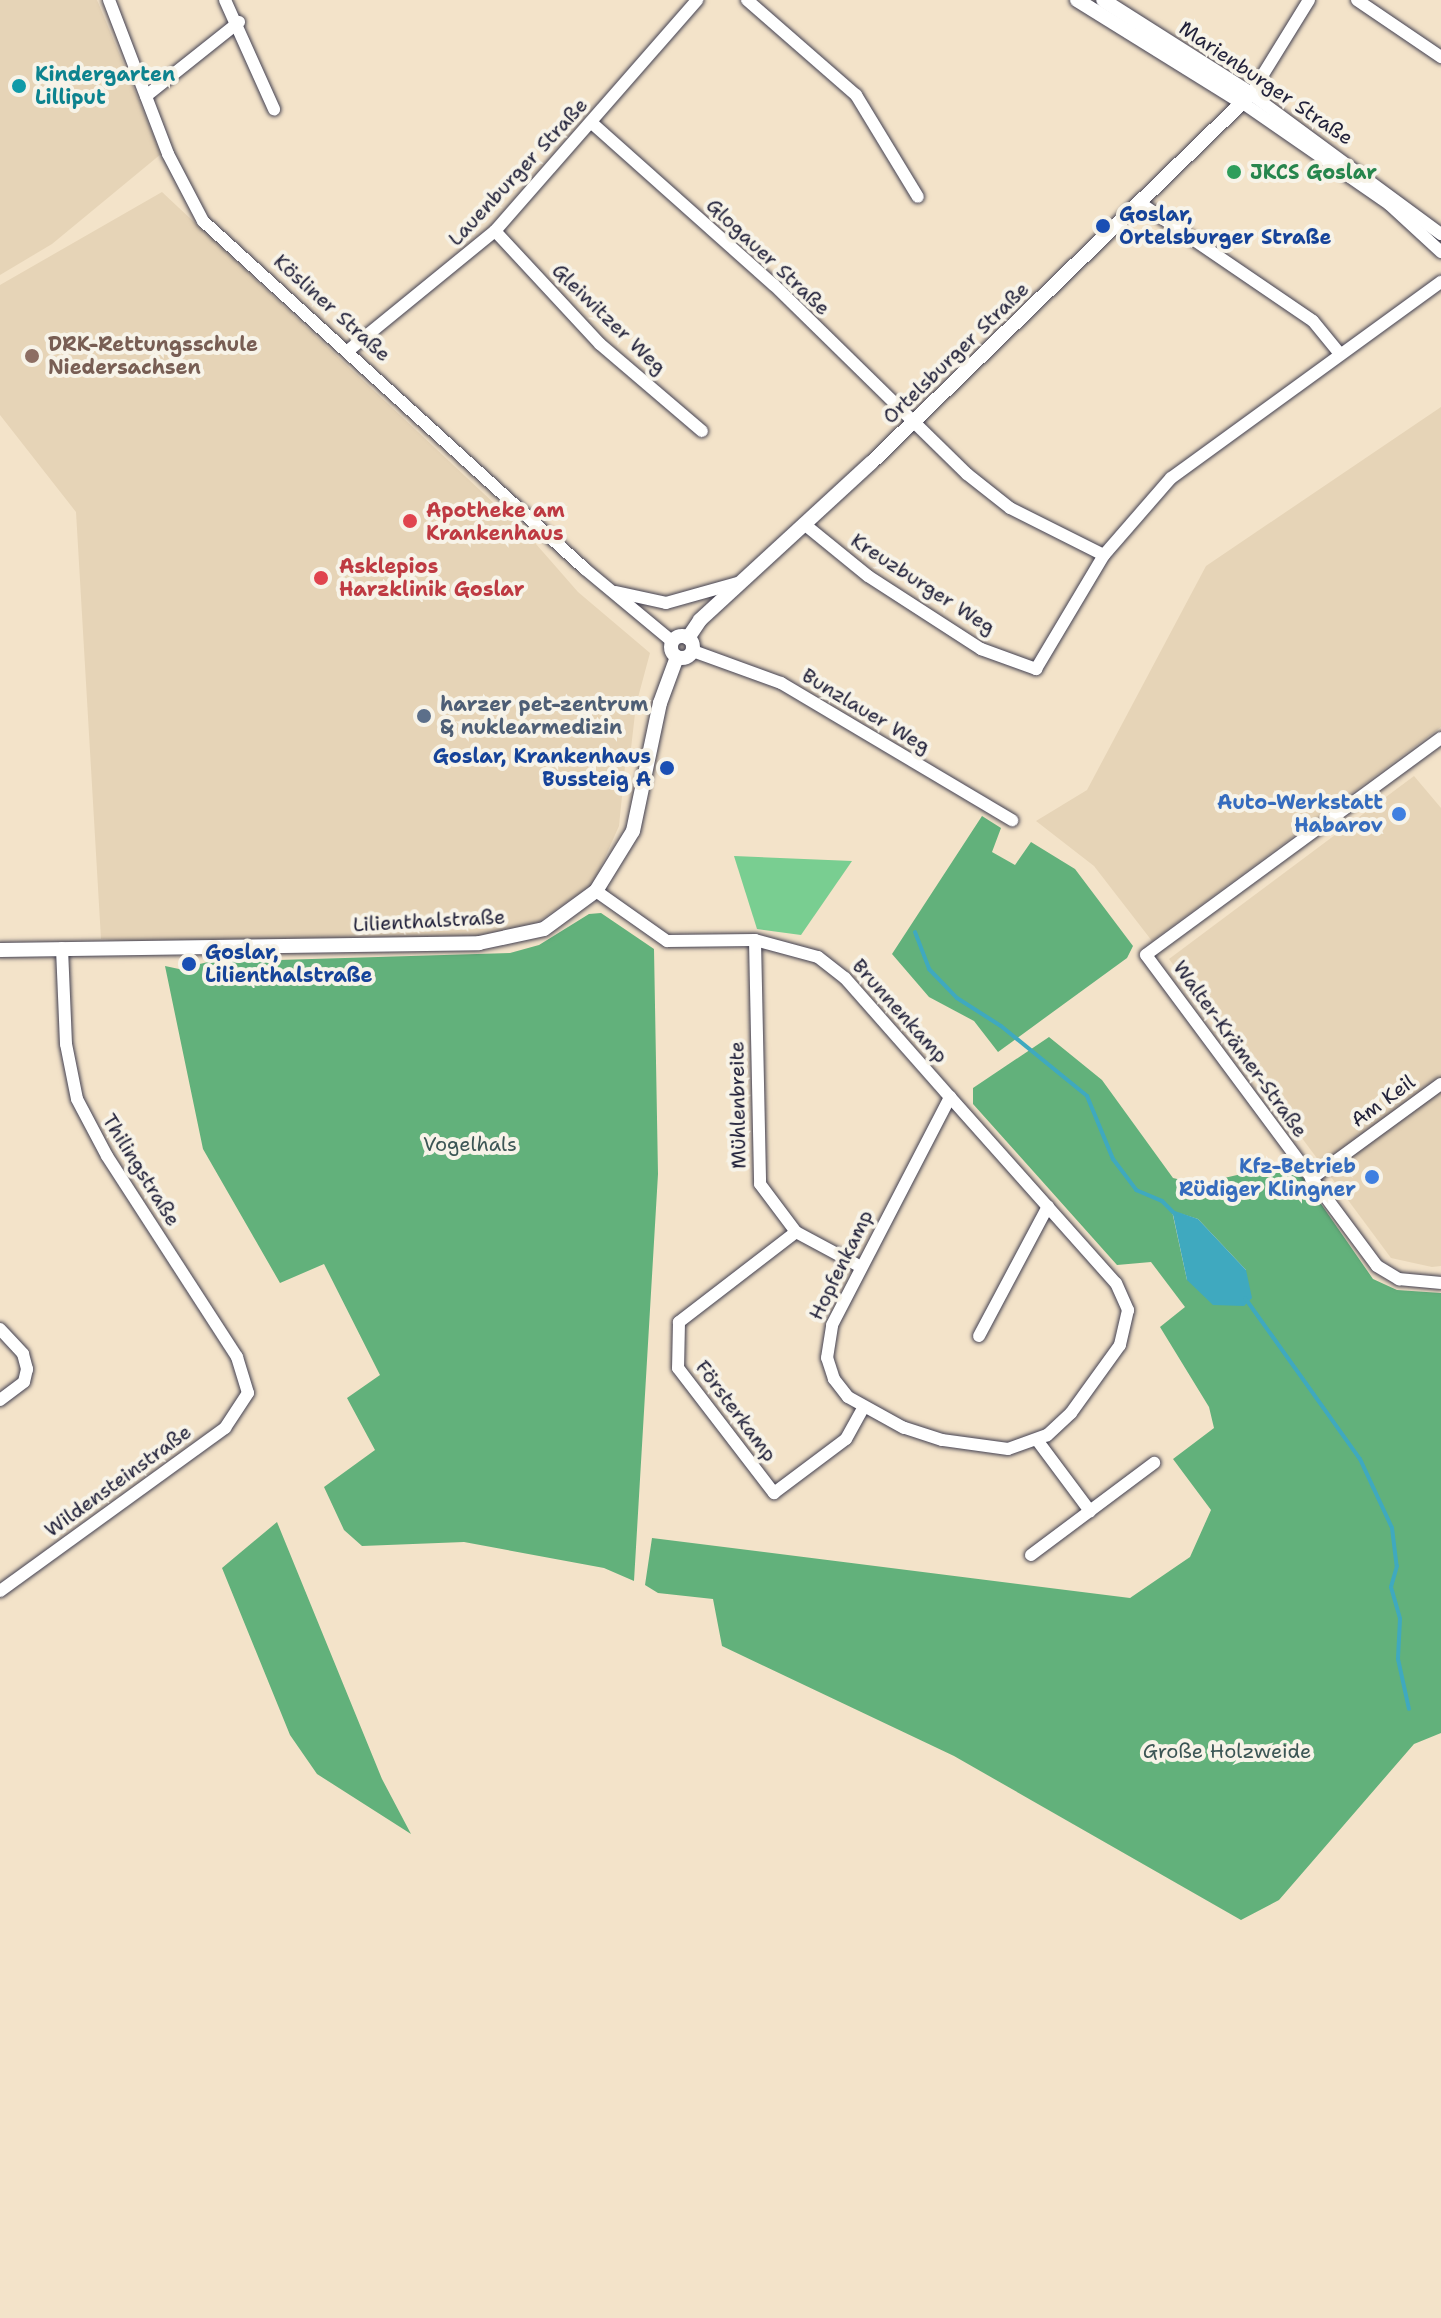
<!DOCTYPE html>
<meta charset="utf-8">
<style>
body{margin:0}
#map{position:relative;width:1441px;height:2318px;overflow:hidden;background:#f3e3c9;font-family:"Shantell Sans",sans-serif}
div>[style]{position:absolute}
.built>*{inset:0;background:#e6d4b7}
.green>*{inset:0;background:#79ce91}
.forest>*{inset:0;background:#62b17b}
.water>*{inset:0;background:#3fa9bf}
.stream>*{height:4px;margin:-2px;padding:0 2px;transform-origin:2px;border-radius:2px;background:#3fa9bf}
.roads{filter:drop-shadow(0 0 2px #413f50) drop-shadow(0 0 2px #413f50)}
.minor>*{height:12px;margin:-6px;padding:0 6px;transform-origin:6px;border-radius:6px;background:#fff}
.tertiary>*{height:14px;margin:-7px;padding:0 7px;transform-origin:7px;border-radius:7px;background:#fff}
.tertiary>.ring{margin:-7px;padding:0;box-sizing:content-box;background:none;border:14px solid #fff;border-radius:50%}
.dots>*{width:22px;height:22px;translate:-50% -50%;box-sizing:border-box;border:4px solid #f7f3e8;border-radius:50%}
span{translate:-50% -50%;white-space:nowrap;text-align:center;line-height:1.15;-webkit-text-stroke:8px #f7f3e8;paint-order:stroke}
.culture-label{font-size:20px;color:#0d838f;font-weight:700}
.left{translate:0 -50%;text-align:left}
.street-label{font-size:20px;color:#22223b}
.leisure-label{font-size:20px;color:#27864d;font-weight:700}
.transit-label{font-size:20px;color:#164399;font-weight:700}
.right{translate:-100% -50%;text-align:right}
.education-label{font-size:20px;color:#785e54;font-weight:700}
.health-label{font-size:20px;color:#be3a42;font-weight:700}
.service-label{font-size:20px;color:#4e5e75;font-weight:700}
.shop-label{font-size:20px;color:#366cbe;font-weight:700}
.park-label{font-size:20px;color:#3c5655}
</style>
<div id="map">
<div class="built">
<i style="clip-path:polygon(0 0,97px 0,161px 154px,52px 244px,0 275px)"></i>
<i style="clip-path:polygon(162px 192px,529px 536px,578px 592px,650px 653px,636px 705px,629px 766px,625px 766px,619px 826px,593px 884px,529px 928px,500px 936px,172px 943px,101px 939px,76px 512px,0 415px,0 285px)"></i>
<i style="clip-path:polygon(1441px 407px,1441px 727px,1152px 941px,1094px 866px,1036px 821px,1087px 790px,1206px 566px)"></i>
<i style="clip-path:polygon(1414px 776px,1441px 808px,1441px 1266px,1432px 1267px,1391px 1258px,1169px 959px)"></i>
</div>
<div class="green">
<i style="clip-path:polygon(734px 856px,852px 861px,801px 935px,757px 929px)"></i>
</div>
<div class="forest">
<i style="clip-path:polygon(982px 816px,1001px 828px,992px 852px,1015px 865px,1031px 842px,1075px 869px,1133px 946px,1127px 958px,998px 1052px,974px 1021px,929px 997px,892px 954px)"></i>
<i style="clip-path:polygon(601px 913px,654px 949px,658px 1174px,634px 1581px,604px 1568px,464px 1542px,362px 1546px,344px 1530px,324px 1487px,375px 1450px,347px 1398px,380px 1375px,324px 1264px,280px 1283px,203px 1149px,165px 966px,179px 969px,208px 962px,510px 953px,539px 945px,589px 914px)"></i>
<i style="clip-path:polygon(evenodd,1049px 1037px,1102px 1080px,1173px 1178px,1198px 1184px,1285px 1164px,1301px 1175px,1373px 1279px,1397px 1290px,1441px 1293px,1441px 1733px,1414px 1744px,1279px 1900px,1241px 1920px,954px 1756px,722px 1646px,713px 1599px,658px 1593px,645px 1585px,652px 1538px,1130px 1598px,1190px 1557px,1211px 1510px,1173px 1459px,1214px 1428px,1209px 1407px,1160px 1327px,1185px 1307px,1151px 1262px,1117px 1265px,973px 1104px,973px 1088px,1049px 1037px,1172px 1211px,1198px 1219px,1246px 1270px,1187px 1280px,1172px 1211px)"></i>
<i style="clip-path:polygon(277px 1522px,382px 1779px,411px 1834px,317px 1774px,290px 1735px,222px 1568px)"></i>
</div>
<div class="water">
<i style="clip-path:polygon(1172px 1210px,1198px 1219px,1246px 1270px,1252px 1298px,1244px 1306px,1213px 1305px,1187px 1280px)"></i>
</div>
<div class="stream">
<i style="left:915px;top:932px;width:40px;rotate:69deg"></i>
<i style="left:929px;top:969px;width:40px;rotate:46deg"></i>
<i style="left:957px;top:998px;width:52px;rotate:32.5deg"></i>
<i style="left:1001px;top:1026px;width:111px;rotate:39.1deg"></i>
<i style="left:1087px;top:1096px;width:68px;rotate:67.6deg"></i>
<i style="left:1113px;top:1159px;width:39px;rotate:53deg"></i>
<i style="left:1136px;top:1190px;width:28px;rotate:23deg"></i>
<i style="left:1162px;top:1201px;width:18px;rotate:45deg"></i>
<i style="left:1245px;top:1298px;width:198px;rotate:54.5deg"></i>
<i style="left:1360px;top:1459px;width:76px;rotate:65.1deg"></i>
<i style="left:1392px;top:1528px;width:38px;rotate:83deg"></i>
<i style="left:1397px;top:1566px;width:22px;rotate:106deg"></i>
<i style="left:1391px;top:1587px;width:33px;rotate:74deg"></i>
<i style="left:1400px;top:1619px;width:40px;rotate:92.9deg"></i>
<i style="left:1398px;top:1659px;width:51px;rotate:77.6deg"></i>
</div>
<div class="roads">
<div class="minor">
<i style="left:109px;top:0;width:165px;rotate:69deg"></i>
<i style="left:168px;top:154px;width:76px;rotate:62.4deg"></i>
<i style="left:203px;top:221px;width:517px;rotate:42.33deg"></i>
<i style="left:585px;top:569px;width:114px;rotate:39.7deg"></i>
<i style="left:225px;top:0;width:120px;rotate:65.8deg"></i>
<i style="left:747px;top:0;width:145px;rotate:41.1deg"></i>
<i style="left:856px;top:95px;width:119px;rotate:58.7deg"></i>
<i style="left:1309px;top:0;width:110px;rotate:121.7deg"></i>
<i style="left:1251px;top:94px;width:236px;rotate:36.4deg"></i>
<i style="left:1357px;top:0;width:102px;rotate:34.2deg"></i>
<i style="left:146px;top:96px;width:119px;rotate:-38.5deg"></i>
<i style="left:1243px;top:103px;width:178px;rotate:34.7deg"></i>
<i style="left:1389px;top:204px;width:71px;rotate:42.7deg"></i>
<i style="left:593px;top:124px;width:242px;rotate:41.7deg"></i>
<i style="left:774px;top:285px;width:270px;rotate:44.4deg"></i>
<i style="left:967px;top:474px;width:55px;rotate:38.3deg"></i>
<i style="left:1010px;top:508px;width:105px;rotate:26.6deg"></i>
<i style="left:1140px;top:203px;width:209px;rotate:34.3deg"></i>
<i style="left:1313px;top:321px;width:43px;rotate:50.7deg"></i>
<i style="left:495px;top:231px;width:154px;rotate:47.1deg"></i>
<i style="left:600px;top:344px;width:134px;rotate:40.5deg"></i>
<i style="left:349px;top:350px;width:188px;rotate:-39.2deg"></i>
<i style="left:495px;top:231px;width:307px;rotate:-48.8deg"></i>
<i style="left:804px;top:524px;width:82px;rotate:39.1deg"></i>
<i style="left:868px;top:576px;width:135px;rotate:32.9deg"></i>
<i style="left:981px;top:649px;width:59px;rotate:20deg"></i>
<i style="left:1036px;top:669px;width:133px;rotate:-59.2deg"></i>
<i style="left:1104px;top:555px;width:102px;rotate:-49deg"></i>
<i style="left:1171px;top:478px;width:334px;rotate:-36deg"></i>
<i style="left:616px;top:592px;width:51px;rotate:12.4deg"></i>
<i style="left:666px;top:603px;width:74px;rotate:-15.7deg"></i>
<i style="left:693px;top:651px;width:94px;rotate:20deg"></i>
<i style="left:781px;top:683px;width:269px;rotate:30.7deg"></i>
<i style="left:1441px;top:738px;width:366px;rotate:143.7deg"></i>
<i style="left:1146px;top:955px;width:387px;rotate:53.4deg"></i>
<i style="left:1377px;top:1266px;width:26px;rotate:31deg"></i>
<i style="left:1399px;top:1279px;width:42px;rotate:5.4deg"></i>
<i style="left:596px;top:891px;width:87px;rotate:35.2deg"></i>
<i style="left:667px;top:941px;width:88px;rotate:-0.7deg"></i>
<i style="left:755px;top:940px;width:65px;rotate:15.1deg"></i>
<i style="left:818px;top:957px;width:34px;rotate:38deg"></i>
<i style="left:845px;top:978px;width:159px;rotate:48.6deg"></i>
<i style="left:755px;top:940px;width:244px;rotate:88.8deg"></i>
<i style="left:760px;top:1184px;width:60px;rotate:53.1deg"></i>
<i style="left:796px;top:1232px;width:74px;rotate:28.3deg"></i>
<i style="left:950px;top:1097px;width:249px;rotate:48.3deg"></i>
<i style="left:1116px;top:1283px;width:30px;rotate:66deg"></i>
<i style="left:1128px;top:1310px;width:36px;rotate:103deg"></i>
<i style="left:1120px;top:1345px;width:84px;rotate:125.8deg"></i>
<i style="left:1071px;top:1413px;width:33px;rotate:137deg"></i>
<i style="left:1047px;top:1435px;width:41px;rotate:160.3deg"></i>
<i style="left:1008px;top:1449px;width:67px;rotate:-172.2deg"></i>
<i style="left:942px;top:1440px;width:40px;rotate:-162deg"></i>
<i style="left:904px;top:1428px;width:64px;rotate:-151deg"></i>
<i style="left:848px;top:1397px;width:23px;rotate:-128deg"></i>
<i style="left:834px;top:1379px;width:22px;rotate:-108deg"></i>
<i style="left:827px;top:1358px;width:33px;rotate:-81deg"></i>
<i style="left:832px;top:1325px;width:257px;rotate:-62.6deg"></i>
<i style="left:1311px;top:1179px;width:161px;rotate:-36.2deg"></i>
<i style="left:796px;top:1232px;width:148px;rotate:142.4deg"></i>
<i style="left:679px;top:1322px;width:46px;rotate:91.2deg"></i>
<i style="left:678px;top:1368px;width:158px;rotate:52.5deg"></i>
<i style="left:774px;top:1493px;width:90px;rotate:-36.9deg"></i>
<i style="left:846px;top:1439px;width:35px;rotate:-61deg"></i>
<i style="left:0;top:1329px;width:34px;rotate:47deg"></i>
<i style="left:23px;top:1354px;width:16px;rotate:75deg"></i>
<i style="left:27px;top:1369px;width:13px;rotate:103deg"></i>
<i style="left:24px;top:1382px;width:30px;rotate:143deg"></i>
<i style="left:979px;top:1336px;width:147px;rotate:-62deg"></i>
<i style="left:1037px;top:1440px;width:89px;rotate:53.3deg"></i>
<i style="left:1031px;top:1555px;width:154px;rotate:-36.8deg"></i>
<i style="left:0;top:1591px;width:278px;rotate:-35.9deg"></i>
<i style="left:225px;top:1428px;width:42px;rotate:-56.7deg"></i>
<i style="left:248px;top:1393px;width:38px;rotate:-107deg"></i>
<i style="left:237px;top:1357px;width:239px;rotate:-122.9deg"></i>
<i style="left:107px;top:1156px;width:64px;rotate:-117.8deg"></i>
<i style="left:77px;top:1099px;width:56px;rotate:-101.3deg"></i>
<i style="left:66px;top:1044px;width:96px;rotate:-92.4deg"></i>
</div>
<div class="tertiary">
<i style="left:1077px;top:0;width:195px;rotate:31.8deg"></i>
<i class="ring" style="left:671px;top:636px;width:8px;height:8px"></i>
<i style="left:688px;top:638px;width:22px;rotate:-56deg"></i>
<i style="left:700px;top:620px;width:232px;rotate:-42.6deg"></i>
<i style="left:871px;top:463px;width:530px;rotate:-44.16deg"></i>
<i style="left:1251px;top:94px;width:175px;rotate:-147.6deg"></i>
<i style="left:0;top:950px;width:479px;rotate:-0.8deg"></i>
<i style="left:479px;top:943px;width:66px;rotate:-12.2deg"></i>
<i style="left:544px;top:929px;width:64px;rotate:-36.2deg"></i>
<i style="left:596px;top:891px;width:70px;rotate:-58.3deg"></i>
<i style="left:633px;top:831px;width:131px;rotate:-78.1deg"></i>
<i style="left:660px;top:703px;width:49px;rotate:-69.7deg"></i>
</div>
</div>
<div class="dots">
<i style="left:19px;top:86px;background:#0f9aa8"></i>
<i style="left:1234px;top:172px;background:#2e9e5b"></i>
<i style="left:1103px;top:226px;background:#1a4fb4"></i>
<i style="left:32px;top:356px;background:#8d6e63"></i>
<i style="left:410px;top:521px;background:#e0444e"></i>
<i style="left:321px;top:578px;background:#e0444e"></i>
<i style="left:424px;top:716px;background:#5c6f8a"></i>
<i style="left:667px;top:768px;background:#1a4fb4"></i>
<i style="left:1399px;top:814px;background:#3f7fe0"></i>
<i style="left:189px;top:964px;background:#1a4fb4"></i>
<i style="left:1372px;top:1177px;background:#3f7fe0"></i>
</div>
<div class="culture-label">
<span class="left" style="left:35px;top:86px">Kindergarten<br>Lilliput</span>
</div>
<div class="street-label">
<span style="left:1266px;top:83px;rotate:34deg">Marienburger Straße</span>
<span style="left:518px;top:172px;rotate:-47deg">Lauenburger Straße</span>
<span style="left:768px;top:257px;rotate:43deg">Glogauer Straße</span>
<span style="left:332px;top:308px;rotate:42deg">Kösliner Straße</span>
<span style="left:609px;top:319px;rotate:44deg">Gleiwitzer Weg</span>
<span style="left:956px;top:353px;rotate:-44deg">Ortelsburger Straße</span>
<span style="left:923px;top:584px;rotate:33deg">Kreuzburger Weg</span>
<span style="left:866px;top:711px;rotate:31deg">Bunzlauer Weg</span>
<span style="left:429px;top:921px;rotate:-3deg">Lilienthalstraße</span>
<span style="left:900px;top:1011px;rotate:48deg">Brunnenkamp</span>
<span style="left:1240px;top:1049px;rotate:54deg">Walter-Krämer-Straße</span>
<span style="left:1383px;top:1101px;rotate:-36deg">Am Keil</span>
<span style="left:738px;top:1105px;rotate:-91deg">Mühlenbreite</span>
<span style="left:141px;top:1170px;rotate:58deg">Thilingstraße</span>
<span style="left:841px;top:1265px;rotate:-64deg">Hopfenkamp</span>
<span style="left:736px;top:1411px;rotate:53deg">Försterkamp</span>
<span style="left:118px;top:1481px;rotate:-36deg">Wildensteinstraße</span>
</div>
<div class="leisure-label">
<span class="left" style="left:1250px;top:172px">JKCS Goslar</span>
</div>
<div class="transit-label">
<span class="left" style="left:1119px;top:226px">Goslar,<br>Ortelsburger Straße</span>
<span class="right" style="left:651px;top:768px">Goslar, Krankenhaus<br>Bussteig A</span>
<span class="left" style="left:205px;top:964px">Goslar,<br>Lilienthalstraße</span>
</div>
<div class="education-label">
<span class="left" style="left:48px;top:356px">DRK-Rettungsschule<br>Niedersachsen</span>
</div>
<div class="health-label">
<span class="left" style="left:426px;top:522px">Apotheke am<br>Krankenhaus</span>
<span class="left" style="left:339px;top:578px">Asklepios<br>Harzklinik Goslar</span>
</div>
<div class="service-label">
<span class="left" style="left:440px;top:716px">harzer pet-zentrum<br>&amp; nuklearmedizin</span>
</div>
<div class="shop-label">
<span class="right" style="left:1383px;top:814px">Auto-Werkstatt<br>Habarov</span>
<span class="right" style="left:1356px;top:1178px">Kfz-Betrieb<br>Rüdiger Klingner</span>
</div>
<div class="park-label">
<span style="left:470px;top:1144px">Vogelhals</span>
<span style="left:1227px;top:1751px">Große Holzweide</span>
</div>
</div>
